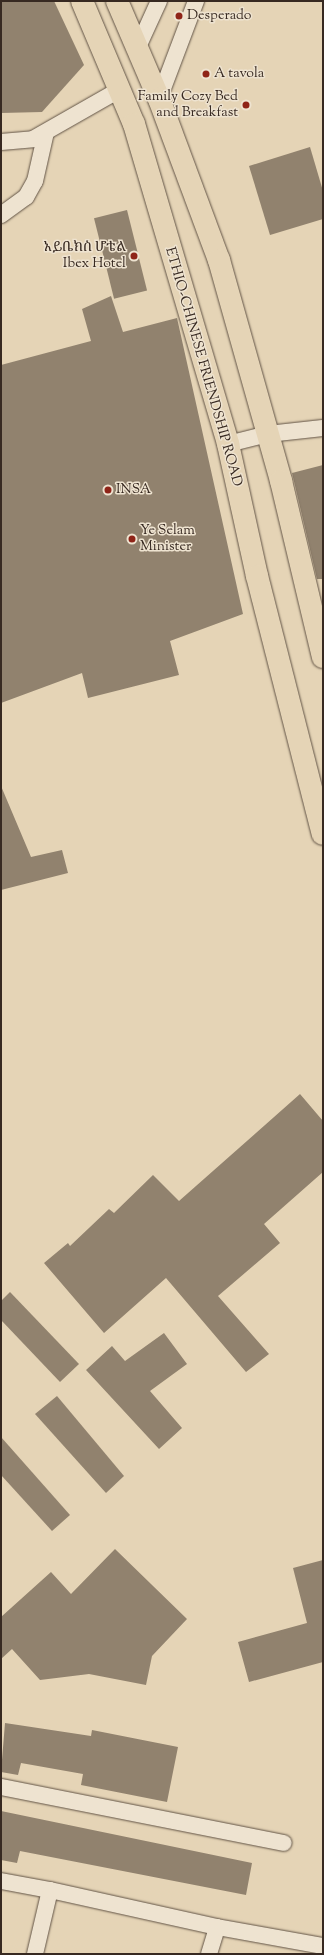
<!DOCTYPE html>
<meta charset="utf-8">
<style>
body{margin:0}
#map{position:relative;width:324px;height:1955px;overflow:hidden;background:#e5d4b6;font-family:"Sorts Mill Goudy","Noto Serif Ethiopic",serif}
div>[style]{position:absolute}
.building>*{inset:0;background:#91826e;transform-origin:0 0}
.roads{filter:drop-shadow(0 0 1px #625446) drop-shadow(0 0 1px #625446)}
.street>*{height:16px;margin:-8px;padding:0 8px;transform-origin:8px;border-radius:8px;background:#eee3d0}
.primary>*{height:22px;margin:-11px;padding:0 11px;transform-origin:11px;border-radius:11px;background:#e5d4b6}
.dots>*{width:11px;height:11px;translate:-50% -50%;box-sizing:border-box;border:2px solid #eee3d0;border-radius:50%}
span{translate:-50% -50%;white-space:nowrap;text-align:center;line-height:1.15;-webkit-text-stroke:3px #eee3d0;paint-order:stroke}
.poi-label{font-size:14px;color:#372921}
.left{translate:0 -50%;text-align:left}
.right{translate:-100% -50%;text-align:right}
.street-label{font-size:14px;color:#372921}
.frame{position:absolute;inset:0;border:2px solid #372921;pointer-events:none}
</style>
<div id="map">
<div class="building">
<i style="clip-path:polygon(1px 1px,54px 1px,84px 65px,42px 112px,1px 113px)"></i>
<i style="clip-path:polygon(310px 147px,323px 191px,323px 219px,270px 235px,249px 166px)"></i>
<i style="left:127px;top:210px;width:83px;height:34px;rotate:76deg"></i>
<i style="clip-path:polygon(111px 296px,123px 332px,177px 318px,243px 614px,170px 641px,179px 675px,88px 698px,82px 673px,1px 703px,1px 365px,91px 341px,82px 309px)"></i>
<i style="clip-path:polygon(323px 465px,323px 579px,317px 579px,292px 473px)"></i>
<i style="clip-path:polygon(1px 786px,31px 857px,62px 850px,68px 873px,1px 890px)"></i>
<i style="clip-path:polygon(300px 1094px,323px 1121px,323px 1172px,264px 1224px,280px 1243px,218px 1296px,269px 1354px,246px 1372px,166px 1278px,104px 1333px,44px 1263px,68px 1243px,70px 1246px,109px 1209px,114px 1213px,153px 1175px,179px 1201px)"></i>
<i style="clip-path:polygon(10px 1292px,79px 1364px,60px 1382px,1px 1320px,1px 1301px)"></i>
<i style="clip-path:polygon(164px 1333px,187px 1364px,150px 1391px,182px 1428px,159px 1449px,86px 1370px,112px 1346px,125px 1361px)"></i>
<i style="clip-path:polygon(57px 1396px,124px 1476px,106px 1493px,35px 1414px)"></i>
<i style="clip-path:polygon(1px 1437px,70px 1515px,52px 1531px,1px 1475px)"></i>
<i style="clip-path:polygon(115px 1549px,187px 1619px,152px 1656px,146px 1685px,89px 1674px,40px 1680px,12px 1649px,1px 1659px,1px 1617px,51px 1572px,71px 1594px)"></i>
<i style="clip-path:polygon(323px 1560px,323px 1662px,249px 1682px,238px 1642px,307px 1623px,293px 1568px)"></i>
<i style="clip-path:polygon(5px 1723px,91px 1736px,92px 1730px,178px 1747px,167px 1802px,81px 1785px,83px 1774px,21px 1763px,18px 1775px,1px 1772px)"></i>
<i style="clip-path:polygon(1px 1811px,252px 1863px,246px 1895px,20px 1851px,17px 1863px,1px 1860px)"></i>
</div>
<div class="roads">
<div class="street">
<i style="left:138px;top:47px;width:51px;rotate:-65.5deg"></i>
<i style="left:159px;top:99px;width:105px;rotate:-69.3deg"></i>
<i style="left:1px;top:142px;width:32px;rotate:-5deg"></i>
<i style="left:33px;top:139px;width:99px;rotate:-29.7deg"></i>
<i style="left:1px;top:215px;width:31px;rotate:-36deg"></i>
<i style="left:26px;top:197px;width:18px;rotate:-61deg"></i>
<i style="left:35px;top:181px;width:50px;rotate:-77.3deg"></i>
<i style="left:228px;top:444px;width:41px;rotate:-14deg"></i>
<i style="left:268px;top:434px;width:55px;rotate:-6.2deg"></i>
<i style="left:1px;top:1787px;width:288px;rotate:11.2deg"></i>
<i style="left:1px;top:1881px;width:50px;rotate:10.4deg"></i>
<i style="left:50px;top:1890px;width:66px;rotate:103.2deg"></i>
<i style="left:50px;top:1890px;width:171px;rotate:12.5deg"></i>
<i style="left:209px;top:1954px;width:28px;rotate:-73deg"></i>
<i style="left:217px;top:1927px;width:108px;rotate:10.2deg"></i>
</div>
<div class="primary">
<i style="left:82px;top:1px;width:134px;rotate:67.1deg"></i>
<i style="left:134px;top:124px;width:334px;rotate:73.6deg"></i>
<i style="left:228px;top:444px;width:135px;rotate:77.6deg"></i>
<i style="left:257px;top:576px;width:266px;rotate:75.7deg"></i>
<i style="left:117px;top:1px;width:107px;rotate:66.8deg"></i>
<i style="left:159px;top:99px;width:172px;rotate:69.6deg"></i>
<i style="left:219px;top:260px;width:230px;rotate:74.3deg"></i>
<i style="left:281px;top:481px;width:181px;rotate:76.6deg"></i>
</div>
</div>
<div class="dots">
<i style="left:179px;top:16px;background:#8f2418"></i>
<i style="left:206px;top:74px;background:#8f2418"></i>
<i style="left:246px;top:105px;background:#8f2418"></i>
<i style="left:134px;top:256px;background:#8f2418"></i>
<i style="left:108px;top:490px;background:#8f2418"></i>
<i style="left:132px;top:539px;background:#8f2418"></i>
</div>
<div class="poi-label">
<span class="left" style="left:187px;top:16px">Desperado</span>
<span class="left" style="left:214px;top:74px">A tavola</span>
<span class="right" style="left:238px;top:105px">Family Cozy Bed<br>and Breakfast</span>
<span class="right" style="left:126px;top:256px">አይቤክስ ሆቴል<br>Ibex Hotel</span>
<span class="left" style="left:116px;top:490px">INSA</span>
<span class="left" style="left:140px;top:539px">Ye Selam<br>Minister</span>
</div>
<div class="street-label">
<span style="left:203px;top:367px;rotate:74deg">ETHIO-CHINESE FRIENDSHIP ROAD</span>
</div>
<div class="frame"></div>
</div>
